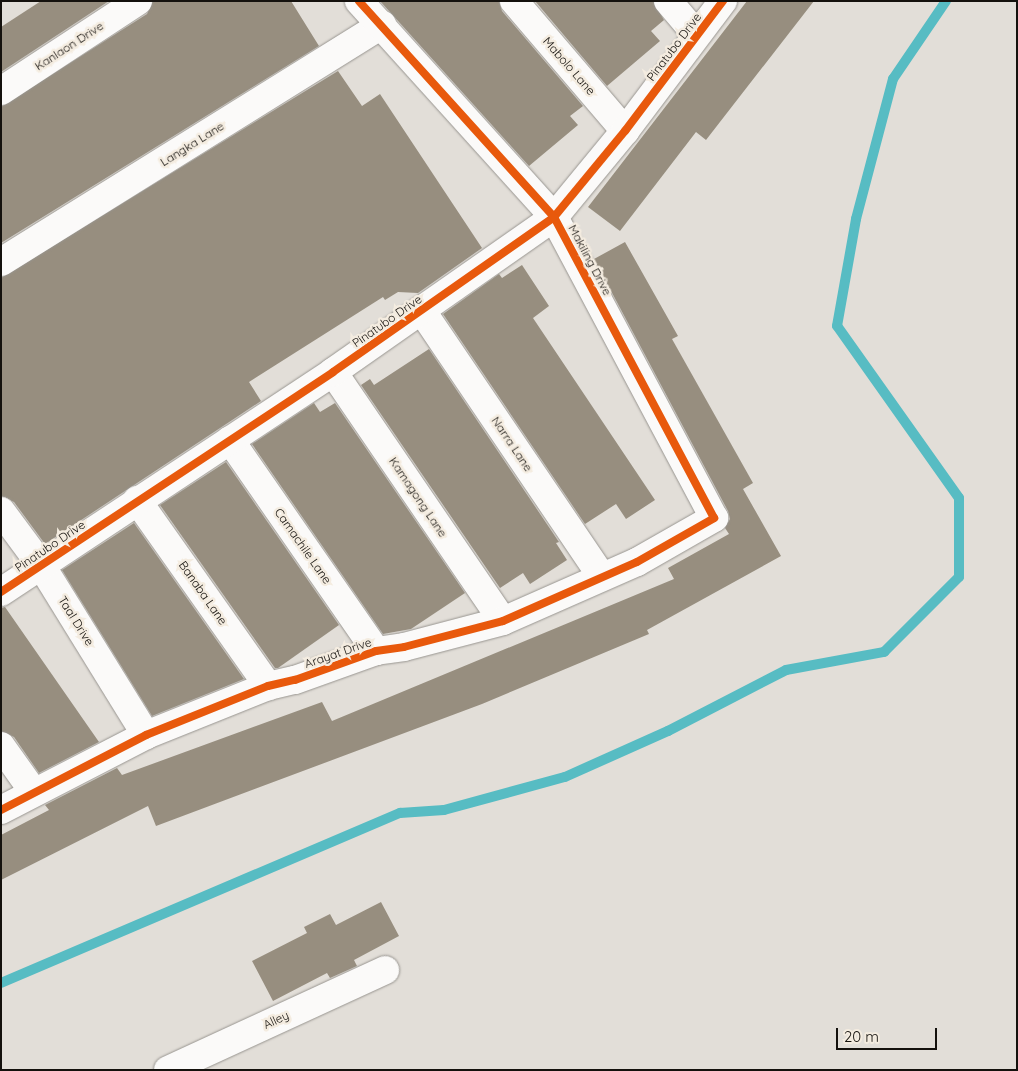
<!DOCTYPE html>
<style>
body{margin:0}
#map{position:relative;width:1018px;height:1071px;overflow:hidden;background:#e2ded8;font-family:Quicksand,sans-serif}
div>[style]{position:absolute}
.stream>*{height:10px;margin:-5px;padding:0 5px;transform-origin:5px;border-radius:5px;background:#57bcc3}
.building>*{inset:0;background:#978e7f}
.roads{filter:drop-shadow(0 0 1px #989590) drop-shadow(0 0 1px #989590)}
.minor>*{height:28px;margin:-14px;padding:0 14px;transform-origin:14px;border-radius:14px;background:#fbfaf9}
.cycleway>*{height:8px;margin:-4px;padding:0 4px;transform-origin:4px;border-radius:4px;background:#e8590c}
span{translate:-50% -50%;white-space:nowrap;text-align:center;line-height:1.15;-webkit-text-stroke:5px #f4ece0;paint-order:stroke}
.street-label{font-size:12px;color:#14110d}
.frame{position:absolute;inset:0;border:2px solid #14110d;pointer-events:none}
.scale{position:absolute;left:836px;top:1028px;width:101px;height:22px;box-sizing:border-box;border:2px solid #14110d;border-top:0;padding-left:6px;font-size:15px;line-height:18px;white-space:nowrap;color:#14110d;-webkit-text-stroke:4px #f4ece0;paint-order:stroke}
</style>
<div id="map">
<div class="stream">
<i style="left:1px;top:983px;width:434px;rotate:-23.1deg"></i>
<i style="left:400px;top:813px;width:44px;rotate:-3.9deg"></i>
<i style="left:444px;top:810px;width:125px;rotate:-15.3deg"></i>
<i style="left:565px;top:777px;width:113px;rotate:-24.1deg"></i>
<i style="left:668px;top:731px;width:133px;rotate:-27.3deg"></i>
<i style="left:786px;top:670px;width:100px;rotate:-10.4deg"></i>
<i style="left:884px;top:652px;width:106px;rotate:-45deg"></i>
<i style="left:959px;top:577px;width:79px;rotate:-90deg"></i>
<i style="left:959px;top:498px;width:211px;rotate:-125.3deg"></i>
<i style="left:837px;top:326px;width:109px;rotate:-79.9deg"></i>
<i style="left:856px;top:219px;width:145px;rotate:-75.2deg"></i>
<i style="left:893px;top:79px;width:94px;rotate:-55.8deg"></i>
</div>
<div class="building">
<i style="clip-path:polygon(41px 1px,109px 1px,1px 72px,1px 27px)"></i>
<i style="clip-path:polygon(153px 1px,291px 1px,319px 46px,1px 243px,1px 107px,147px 14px)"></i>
<i style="clip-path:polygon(380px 1px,499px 1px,502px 11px,583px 106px,570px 116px,578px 125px,529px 166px)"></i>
<i style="clip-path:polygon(535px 1px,653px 1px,664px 20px,651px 31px,660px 41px,607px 86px)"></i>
<i style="clip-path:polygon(747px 1px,814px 1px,706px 140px,696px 132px,620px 231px,588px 207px)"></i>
<i style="clip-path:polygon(338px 71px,362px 106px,380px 94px,482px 248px,418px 293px,398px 292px,385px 300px,383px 297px,249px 382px,261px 401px,45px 544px,14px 502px,1px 496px,1px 278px)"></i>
<i style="clip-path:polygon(625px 242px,678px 336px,672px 339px,753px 483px,743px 489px,781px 556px,647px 630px,649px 634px,482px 704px,156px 826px,148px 806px,1px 880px,1px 835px,49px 810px,45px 805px,117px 768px,122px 775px,322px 702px,332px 721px,674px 579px,668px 568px,729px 534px,725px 528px,730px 519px,728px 511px,594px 259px)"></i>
<i style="clip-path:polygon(522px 265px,549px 306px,533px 318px,655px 500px,626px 519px,616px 504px,585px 524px,443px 314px,499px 274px,502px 278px)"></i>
<i style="clip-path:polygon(429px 349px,559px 542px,556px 543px,567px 560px,530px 584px,523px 573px,500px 588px,361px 385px,370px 379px,374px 385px)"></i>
<i style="clip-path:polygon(314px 403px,320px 412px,335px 403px,465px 593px,411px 629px,383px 634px,252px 444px)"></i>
<i style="clip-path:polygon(226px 462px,339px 625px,278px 668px,275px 668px,160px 505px)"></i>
<i style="clip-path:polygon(134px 523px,244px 679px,152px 716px,62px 570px)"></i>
<i style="clip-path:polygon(5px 607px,99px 742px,39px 773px,14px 737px,1px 731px,1px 608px)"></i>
<i style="clip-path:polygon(381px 902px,399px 936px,354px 960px,357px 966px,330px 978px,327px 973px,273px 1001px,252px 961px,307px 933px,304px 927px,330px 914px,336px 925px)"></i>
</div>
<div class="roads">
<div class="minor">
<i style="left:514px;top:1px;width:171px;rotate:49.5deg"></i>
<i style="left:668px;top:1px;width:43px;rotate:49.7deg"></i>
<i style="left:1px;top:91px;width:164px;rotate:-33.3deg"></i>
<i style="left:1px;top:262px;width:449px;rotate:-31.9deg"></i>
<i style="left:422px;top:311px;width:321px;rotate:55.9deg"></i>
<i style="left:333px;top:372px;width:301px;rotate:55.7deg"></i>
<i style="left:230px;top:440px;width:257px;rotate:55.3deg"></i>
<i style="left:137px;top:500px;width:228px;rotate:54.8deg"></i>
<i style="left:1px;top:511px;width:67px;rotate:53.5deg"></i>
<i style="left:41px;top:565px;width:200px;rotate:58.3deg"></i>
<i style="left:1px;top:592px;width:398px;rotate:-33.5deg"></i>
<i style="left:333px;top:372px;width:270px;rotate:-35deg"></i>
<i style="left:554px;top:217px;width:112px;rotate:-50.5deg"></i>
<i style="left:625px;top:131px;width:163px;rotate:-53deg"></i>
<i style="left:1px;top:746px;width:55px;rotate:54.6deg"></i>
<i style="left:1px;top:810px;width:163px;rotate:-27.3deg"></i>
<i style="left:146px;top:735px;width:131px;rotate:-21.9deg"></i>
<i style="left:268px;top:686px;width:28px;rotate:-13deg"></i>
<i style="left:295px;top:680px;width:86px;rotate:-19.7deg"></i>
<i style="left:376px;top:651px;width:28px;rotate:-8deg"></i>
<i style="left:404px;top:647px;width:102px;rotate:-14.7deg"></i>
<i style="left:503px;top:621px;width:146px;rotate:-23.8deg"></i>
<i style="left:637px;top:562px;width:89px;rotate:-29.7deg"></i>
<i style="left:714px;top:518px;width:341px;rotate:-118deg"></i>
<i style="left:554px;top:217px;width:291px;rotate:-132.1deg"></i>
<i style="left:168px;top:1070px;width:239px;rotate:-24.7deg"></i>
</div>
</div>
<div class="cycleway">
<i style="left:1px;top:592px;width:398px;rotate:-33.5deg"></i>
<i style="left:333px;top:372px;width:270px;rotate:-35deg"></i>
<i style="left:554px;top:217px;width:112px;rotate:-50.5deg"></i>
<i style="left:625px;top:131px;width:163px;rotate:-53deg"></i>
<i style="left:1px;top:810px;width:163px;rotate:-27.3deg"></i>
<i style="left:146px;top:735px;width:131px;rotate:-21.9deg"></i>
<i style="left:268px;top:686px;width:28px;rotate:-13deg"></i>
<i style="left:295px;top:680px;width:86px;rotate:-19.7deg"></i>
<i style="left:376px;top:651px;width:28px;rotate:-8deg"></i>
<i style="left:404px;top:647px;width:102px;rotate:-14.7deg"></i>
<i style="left:503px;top:621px;width:146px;rotate:-23.8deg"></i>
<i style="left:637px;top:562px;width:89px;rotate:-29.7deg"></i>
<i style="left:714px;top:518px;width:341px;rotate:-118deg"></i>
<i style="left:554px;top:217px;width:291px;rotate:-132.1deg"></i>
</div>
<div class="street-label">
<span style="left:69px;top:46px;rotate:-33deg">Kanlaon Drive</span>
<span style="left:674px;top:47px;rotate:-53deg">Pinatubo Drive</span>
<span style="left:569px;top:66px;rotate:49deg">Mabolo Lane</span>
<span style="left:192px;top:144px;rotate:-32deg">Langka Lane</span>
<span style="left:590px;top:260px;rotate:62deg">Makiling Drive</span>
<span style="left:387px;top:321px;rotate:-35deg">Pinatubo Drive</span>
<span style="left:512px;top:444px;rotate:56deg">Narra Lane</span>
<span style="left:418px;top:497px;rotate:56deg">Kamagong Lane</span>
<span style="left:50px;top:546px;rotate:-34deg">Pinatubo Drive</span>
<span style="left:303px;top:546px;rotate:55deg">Camachile Lane</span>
<span style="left:203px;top:593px;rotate:55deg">Banaba Lane</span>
<span style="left:76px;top:621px;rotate:58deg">Taal Drive</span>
<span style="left:338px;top:653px;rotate:-19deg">Arayat Drive</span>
<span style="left:276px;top:1020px;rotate:-25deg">Alley</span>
</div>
<div class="frame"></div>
<div class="scale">20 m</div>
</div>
